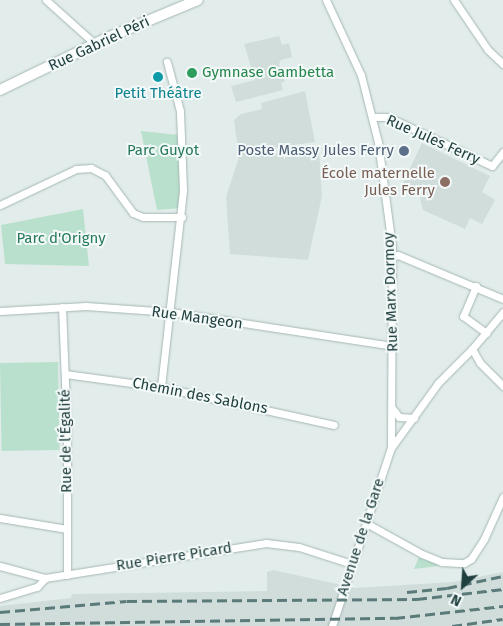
<!DOCTYPE html>
<meta charset="utf-8">
<style>
body{margin:0}
#map{position:relative;width:503px;height:626px;overflow:hidden;background:#e2edeb;font-family:"Fira Sans",sans-serif}
div>[style]{position:absolute}
.built>*{inset:0;background:#d0dddb}
.green>*{inset:0;background:#b9e0cd;transform-origin:0 0}
.roads{filter:drop-shadow(0 0 1px #a4b6b4) drop-shadow(0 0 1px #a4b6b4)}
.street>*{height:7px;margin:-3.5px;padding:0 3.5px;transform-origin:3.5px;border-radius:3.5px;background:#fff}
.secondary>*{height:10px;margin:-5px;padding:0 5px;transform-origin:5px;border-radius:5px;background:#fff}
.rail>*{height:2.5px;margin-top:-1.25px;transform-origin:0;background:repeating-linear-gradient(90deg,#5b7b7a 0 10px,transparent 0 15px)}
.dots>*{width:14px;height:14px;translate:-50% -50%;box-sizing:border-box;border:2px solid #f3f9f8;border-radius:50%}
span{translate:-50% -50%;white-space:nowrap;text-align:center;line-height:1.15;-webkit-text-stroke:4px #f3f9f8;paint-order:stroke}
.street-label{font-size:15px;color:#20403f}
.leisure-label{font-size:15px;color:#27864d}
.left{translate:0 -50%;text-align:left}
.culture-label{font-size:15px;color:#0d838f}
.park-label{font-size:15px;color:#277a5b}
.service-label{font-size:15px;color:#4e5e75}
.right{translate:-100% -50%;text-align:right}
.education-label{font-size:15px;color:#785e54}
.north{position:absolute;left:438px;top:561px;width:50px;height:50px;-webkit-text-stroke:4px #f3f9f8;paint-order:stroke;rotate:206deg;font-size:14px;font-weight:700;line-height:20px;text-align:center;color:#20403f}
.north::after{content:'';display:block;margin:auto;width:18px;height:22px;background:#20403f;clip-path:polygon(50% 0,100% 100%,50% 72%,0 100%)}
</style>
<div id="map">
<div class="built">
<i style="clip-path:polygon(279px 36px,282px 45px,289px 43px,292px 57px,281px 60px,279px 64px,285px 81px,281px 83px,283px 90px,236px 102px,231px 86px,255px 80px,244px 44px)"></i>
<i style="clip-path:polygon(305px 91px,315px 142px,273px 148px,273px 153px,319px 151px,322px 196px,308px 260px,230px 254px,226px 197px,239px 157px,234px 120px,241px 114px,262px 109px,261px 103px)"></i>
<i style="clip-path:polygon(422px 143px,490px 176px,482px 192px,495px 200px,482px 224px,470px 218px,465px 229px,434px 215px,423px 210px,419px 194px,401px 187px)"></i>
<i style="clip-path:polygon(273px 570px,355px 588px,453px 582px,503px 572px,503px 626px,0 626px,0 606px,71px 598px,72px 594px,267px 591px,267px 572px)"></i>
</div>
<div class="green">
<i style="clip-path:polygon(141px 131px,179px 135px,180px 208px,157px 210px)"></i>
<i style="clip-path:polygon(83px 209px,89px 266px,5px 264px,1px 225px)"></i>
<i style="left:58px;top:362px;width:88px;height:58px;rotate:89deg"></i>
<i style="clip-path:polygon(419px 557px,435px 563px,439px 566px,414px 569px)"></i>
</div>
<div class="roads">
<div class="street">
<i style="left:46px;top:0;width:64px;rotate:41.9deg"></i>
<i style="left:326px;top:0;width:83px;rotate:65deg"></i>
<i style="left:361px;top:75px;width:69px;rotate:75.8deg"></i>
<i style="left:378px;top:142px;width:106px;rotate:82.4deg"></i>
<i style="left:392px;top:247px;width:201px;rotate:90.3deg"></i>
<i style="left:454px;top:0;width:60px;rotate:55.8deg"></i>
<i style="left:488px;top:50px;width:21px;rotate:43deg"></i>
<i style="left:373px;top:117px;width:15px"></i>
<i style="left:388px;top:117px;width:115px;rotate:25.2deg"></i>
<i style="left:492px;top:166px;width:18px;rotate:-52deg"></i>
<i style="left:0;top:205px;width:84px;rotate:-25.3deg"></i>
<i style="left:76px;top:169px;width:15px;rotate:-4deg"></i>
<i style="left:91px;top:168px;width:16px;rotate:27deg"></i>
<i style="left:105px;top:175px;width:47px;rotate:53.6deg"></i>
<i style="left:133px;top:213px;width:11px;rotate:22deg"></i>
<i style="left:143px;top:217px;width:39px"></i>
<i style="left:392px;top:257px;width:6px;rotate:-18deg"></i>
<i style="left:398px;top:255px;width:114px;rotate:22.7deg"></i>
<i style="left:476px;top:286px;width:33px;rotate:113deg"></i>
<i style="left:463px;top:316px;width:29px;rotate:36deg"></i>
<i style="left:62px;top:307px;width:127px;rotate:87.7deg"></i>
<i style="left:67px;top:434px;width:141px;rotate:90deg"></i>
<i style="left:0;top:311px;width:86px;rotate:-3.3deg"></i>
<i style="left:86px;top:306px;width:85px;rotate:4deg"></i>
<i style="left:171px;top:312px;width:224px;rotate:8.7deg"></i>
<i style="left:472px;top:349px;width:16px;rotate:60deg"></i>
<i style="left:480px;top:363px;width:33px;rotate:45deg"></i>
<i style="left:65px;top:374px;width:97px;rotate:7.7deg"></i>
<i style="left:161px;top:387px;width:177px;rotate:12.4deg"></i>
<i style="left:161px;top:387px;width:198px;rotate:-83.6deg"></i>
<i style="left:183px;top:190px;width:79px;rotate:-92.2deg"></i>
<i style="left:180px;top:111px;width:51px;rotate:-104.9deg"></i>
<i style="left:392px;top:408px;width:11px;rotate:52deg"></i>
<i style="left:399px;top:417px;width:15px;rotate:4deg"></i>
<i style="left:0;top:518px;width:68px;rotate:9.3deg"></i>
<i style="left:366px;top:523px;width:64px;rotate:29deg"></i>
<i style="left:422px;top:554px;width:22px;rotate:22deg"></i>
<i style="left:442px;top:562px;width:22px;rotate:3deg"></i>
<i style="left:464px;top:563px;width:8px;rotate:-30deg"></i>
<i style="left:471px;top:559px;width:24px;rotate:-57deg"></i>
<i style="left:484px;top:539px;width:46px;rotate:-65.7deg"></i>
<i style="left:0;top:566px;width:47px;rotate:14.9deg"></i>
<i style="left:0;top:598px;width:39px;rotate:-17deg"></i>
<i style="left:37px;top:587px;width:12px;rotate:-48deg"></i>
<i style="left:45px;top:578px;width:224px;rotate:-9deg"></i>
<i style="left:266px;top:543px;width:33px;rotate:7deg"></i>
<i style="left:299px;top:547px;width:56px;rotate:17.8deg"></i>
<i style="left:332px;top:626px;width:188px;rotate:-71.7deg"></i>
<i style="left:391px;top:448px;width:80px;rotate:-54.1deg"></i>
<i style="left:438px;top:383px;width:48px;rotate:-45deg"></i>
<i style="left:472px;top:349px;width:48px;rotate:-50deg"></i>
</div>
<div class="secondary">
<i style="left:0;top:90px;width:121px;rotate:-25.9deg"></i>
<i style="left:109px;top:37px;width:96px;rotate:-22.6deg"></i>
</div>
</div>
<div class="rail">
<i style="left:407px;top:592px;width:40px;rotate:-5.7deg"></i>
<i style="left:447px;top:588px;width:57px;rotate:-12.1deg"></i>
<i style="left:0;top:612px;width:127px;rotate:-5deg"></i>
<i style="left:127px;top:601px;width:290px;rotate:-0.4deg"></i>
<i style="left:417px;top:599px;width:87px;rotate:-6.6deg"></i>
<i style="left:0;top:624px;width:395px;rotate:-0.9deg"></i>
<i style="left:395px;top:618px;width:109px;rotate:-6.3deg"></i>
<i style="left:452px;top:626px;width:51px;rotate:-7.8deg"></i>
</div>
<div class="dots">
<i style="left:192px;top:73px;background:#2e9e5b"></i>
<i style="left:158px;top:77px;background:#0f9aa8"></i>
<i style="left:404px;top:151px;background:#5c6f8a"></i>
<i style="left:445px;top:182px;background:#8d6e63"></i>
</div>
<div class="street-label">
<span style="left:99px;top:44px;rotate:-25deg">Rue Gabriel Péri</span>
<span style="left:433px;top:140px;rotate:24deg">Rue Jules Ferry</span>
<span style="left:391px;top:292px;rotate:-92deg">Rue Marx Dormoy</span>
<span style="left:197px;top:318px;rotate:8deg">Rue Mangeon</span>
<span style="left:200px;top:396px;rotate:11deg">Chemin des Sablons</span>
<span style="left:66px;top:441px;rotate:-91deg">Rue de l'Égalité</span>
<span style="left:361px;top:537px;rotate:-72deg">Avenue de la Gare</span>
<span style="left:174px;top:557px;rotate:-9deg">Rue Pierre Picard</span>
</div>
<div class="leisure-label">
<span class="left" style="left:202px;top:73px">Gymnase Gambetta</span>
</div>
<div class="culture-label">
<span style="left:158px;top:94px">Petit Théâtre</span>
</div>
<div class="park-label">
<span style="left:163px;top:151px">Parc Guyot</span>
<span style="left:61px;top:239px">Parc d'Origny</span>
</div>
<div class="service-label">
<span class="right" style="left:394px;top:151px">Poste Massy Jules Ferry</span>
</div>
<div class="education-label">
<span class="right" style="left:435px;top:182px">École maternelle<br>Jules Ferry</span>
</div>
<div class="north">N</div>
</div>
